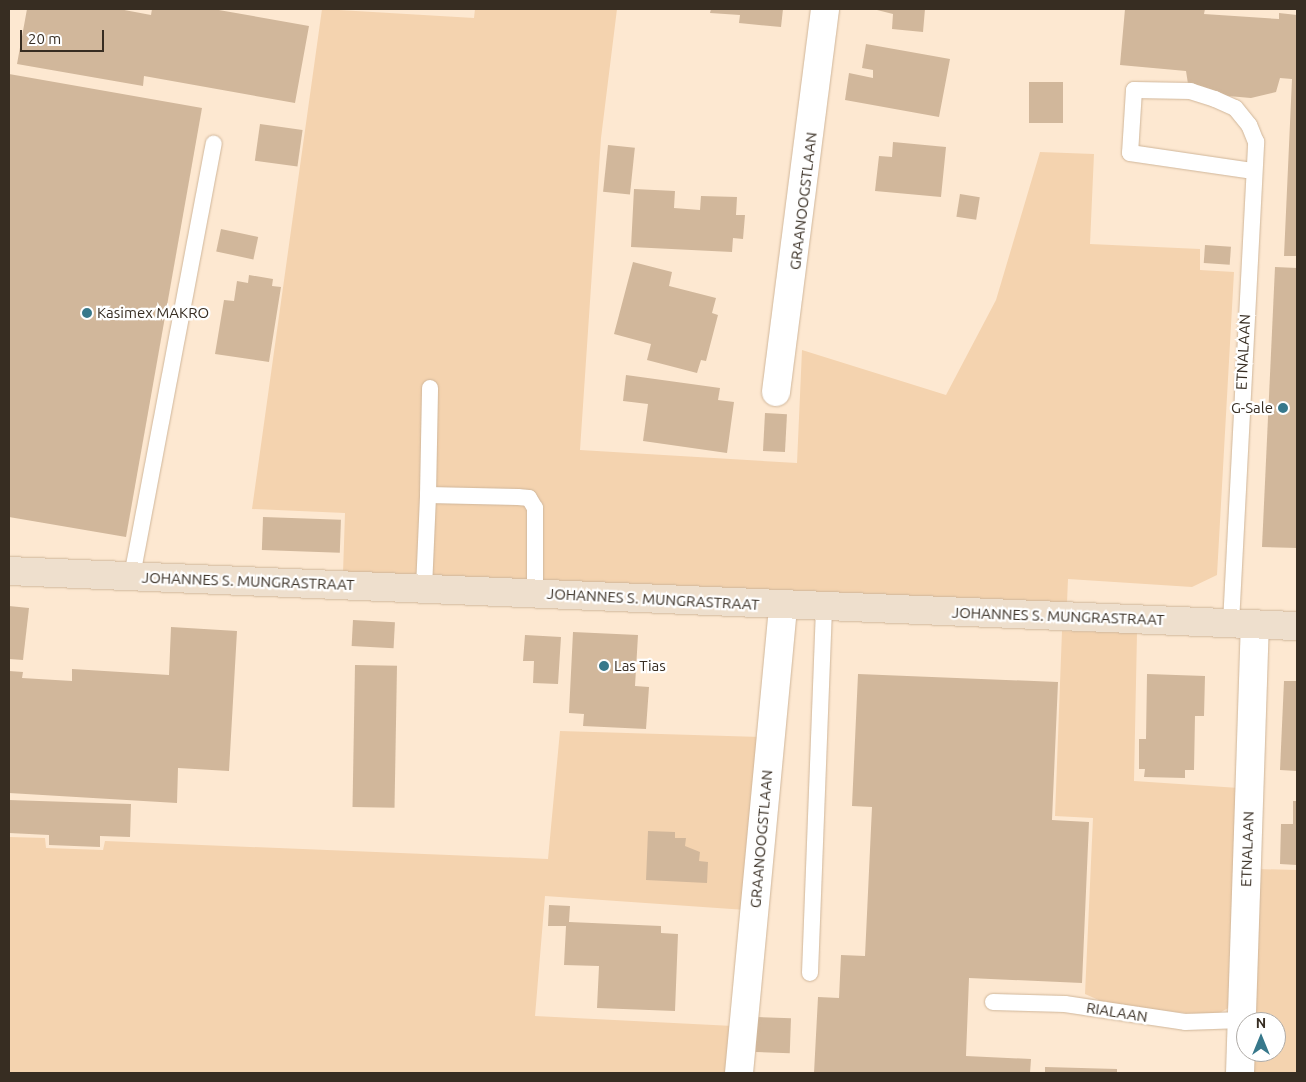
<!DOCTYPE html>
<style>
body{margin:0}
#map{position:relative;width:1306px;height:1082px;overflow:hidden;background:#fde8d1;font-family:Ubuntu,sans-serif}
div>[style]{position:absolute}
.green>*{inset:0;background:#f4d3af}
.building>*{inset:0;background:#d1b79b;transform-origin:0 0}
.roads{filter:drop-shadow(0 0 1px #d0b69a) drop-shadow(0 0 1px #d0b69a)}
.lane>*{height:16px;margin:-8px;padding:0 8px;transform-origin:8px;border-radius:8px;background:#fff}
.street>*{height:28px;margin:-14px;padding:0 14px;transform-origin:14px;border-radius:14px;background:#fff}
.secondary>*{height:28px;margin:-14px;padding:0 14px;transform-origin:14px;border-radius:14px;background:#eedfcd}
.dots>*{width:14px;height:14px;translate:-50% -50%;box-sizing:border-box;border:2px solid #fff;border-radius:50%}
span{translate:-50% -50%;white-space:nowrap;text-align:center;line-height:1.15;-webkit-text-stroke:4.5px #fff;paint-order:stroke}
.street-label{font-size:15px;color:#372d22}
.poi-label{font-size:15px;color:#372d22}
.left{translate:0 -50%;text-align:left}
.right{translate:-100% -50%;text-align:right}
.frame{position:absolute;inset:0;border:10px solid #372d22;pointer-events:none}
.north{position:absolute;left:1236px;top:1012px;width:50px;height:50px;box-sizing:border-box;background:#fff;border:1px solid #afaba7;border-radius:50%;rotate:0deg;font-size:14px;font-weight:700;line-height:20px;text-align:center;color:#372d22}
.north::after{content:'';display:block;margin:auto;width:18px;height:22px;background:#37788b;clip-path:polygon(50% 0,100% 100%,50% 72%,0 100%)}
.scale{position:absolute;left:20px;top:30px;width:84px;height:22px;box-sizing:border-box;border:2px solid #372d22;border-top:0;padding-left:6px;font-size:15px;line-height:18px;white-space:nowrap;color:#372d22;-webkit-text-stroke:4px #fff;paint-order:stroke}
</style>
<div id="map">
<div class="green">
<i style="clip-path:polygon(322px 9px,474px 18px,475px 9px,617px 9px,601px 138px,580px 450px,797px 463px,802px 350px,946px 395px,996px 300px,1040px 152px,1094px 154px,1090px 244px,1200px 249px,1200px 270px,1234px 272px,1217px 575px,1192px 587px,1068px 579px,1067px 603px,343px 573px,345px 513px,252px 509px)"></i>
<i style="clip-path:polygon(1062px 631px,1137px 633px,1134px 781px,1239px 788px,1230px 1007px,1214px 1016px,1110px 1005px,1085px 994px,1093px 818px,1055px 816px)"></i>
<i style="clip-path:polygon(560px 731px,761px 737px,746px 910px,545px 896px,535px 1016px,733px 1026px,729px 1073px,9px 1073px,9px 837px,45px 838px,46px 848px,103px 850px,105px 841px,548px 859px)"></i>
<i style="clip-path:polygon(1256px 869px,1297px 870px,1297px 1073px,1250px 1073px,1251px 1052px,1276px 1052px,1276px 1022px,1252px 1022px)"></i>
</div>
<div class="building">
<i style="clip-path:polygon(27px 9px,119px 9px,151px 15px,152px 9px,213px 9px,309px 26px,295px 103px,144px 76px,143px 86px,17px 64px)"></i>
<i style="clip-path:polygon(711px 9px,783px 9px,781px 27px,739px 23px,740px 15px,710px 13px)"></i>
<i style="clip-path:polygon(873px 9px,925px 9px,923px 32px,892px 29px,893px 14px)"></i>
<i style="clip-path:polygon(1125px 9px,1205px 9px,1204px 14px,1279px 19px,1279px 13px,1297px 15px,1297px 256px,1284px 256px,1292px 79px,1280px 78px,1276px 92px,1251px 98px,1216px 95px,1188px 84px,1186px 71px,1120px 65px)"></i>
<i style="clip-path:polygon(866px 44px,950px 59px,939px 117px,845px 100px,849px 73px,873px 78px,873px 70px,862px 68px)"></i>
<i style="clip-path:polygon(9px 74px,202px 108px,126px 537px,9px 517px)"></i>
<i style="left:1029px;top:82px;width:34px;height:41px"></i>
<i style="left:260px;top:124px;width:43px;height:37px;rotate:8deg"></i>
<i style="clip-path:polygon(893px 142px,946px 147px,941px 197px,875px 191px,879px 156px,892px 157px)"></i>
<i style="left:608px;top:145px;width:27px;height:47px;rotate:6deg"></i>
<i style="clip-path:polygon(634px 189px,675px 191px,674px 208px,700px 210px,701px 196px,737px 197px,736px 215px,745px 215px,743px 239px,733px 238px,732px 252px,631px 247px)"></i>
<i style="left:960px;top:194px;width:20px;height:23px;rotate:9deg"></i>
<i style="left:221px;top:229px;width:38px;height:23px;rotate:12deg"></i>
<i style="left:1205px;top:245px;width:26px;height:18px;rotate:4deg"></i>
<i style="clip-path:polygon(633px 262px,672px 272px,669px 286px,716px 298px,712px 313px,718px 315px,706px 361px,701px 360px,697px 373px,647px 360px,651px 344px,614px 334px)"></i>
<i style="clip-path:polygon(1275px 267px,1297px 268px,1297px 548px,1262px 547px)"></i>
<i style="clip-path:polygon(249px 275px,273px 279px,272px 286px,281px 287px,269px 362px,215px 354px,224px 300px,234px 301px,237px 281px,248px 283px)"></i>
<i style="clip-path:polygon(626px 375px,720px 388px,718px 400px,734px 402px,727px 453px,643px 441px,648px 404px,623px 401px)"></i>
<i style="left:765px;top:413px;width:22px;height:38px;rotate:3deg"></i>
<i style="left:263px;top:517px;width:78px;height:33px;rotate:2deg"></i>
<i style="clip-path:polygon(9px 606px,29px 608px,23px 660px,9px 659px)"></i>
<i style="left:353px;top:620px;width:42px;height:26px;rotate:3deg"></i>
<i style="clip-path:polygon(171px 627px,237px 631px,229px 771px,178px 768px,177px 803px,9px 793px,9px 671px,23px 672px,22px 678px,72px 681px,72px 669px,169px 675px)"></i>
<i style="clip-path:polygon(573px 632px,638px 635px,635px 686px,649px 687px,646px 729px,583px 726px,584px 714px,569px 713px)"></i>
<i style="clip-path:polygon(525px 635px,561px 637px,558px 684px,533px 683px,534px 661px,523px 661px)"></i>
<i style="left:355px;top:665px;width:42px;height:142px;rotate:1deg"></i>
<i style="clip-path:polygon(858px 674px,1058px 682px,1052px 820px,1089px 822px,1082px 983px,969px 978px,966px 1056px,1031px 1059px,1030px 1073px,814px 1073px,818px 997px,839px 998px,841px 955px,865px 956px,872px 807px,852px 806px)"></i>
<i style="clip-path:polygon(1147px 674px,1205px 676px,1204px 716px,1195px 716px,1194px 770px,1185px 770px,1185px 778px,1144px 777px,1145px 769px,1139px 769px,1139px 739px,1146px 739px)"></i>
<i style="clip-path:polygon(1284px 681px,1297px 681px,1297px 771px,1280px 770px)"></i>
<i style="clip-path:polygon(9px 800px,131px 804px,130px 837px,100px 836px,100px 847px,49px 845px,49px 835px,9px 833px)"></i>
<i style="clip-path:polygon(1293px 801px,1297px 801px,1297px 865px,1280px 864px,1281px 824px,1293px 824px)"></i>
<i style="clip-path:polygon(648px 831px,675px 832px,675px 838px,686px 838px,685px 846px,700px 852px,699px 861px,708px 862px,707px 883px,646px 880px)"></i>
<i style="clip-path:polygon(549px 905px,570px 906px,569px 922px,661px 926px,661px 933px,678px 934px,675px 1011px,597px 1008px,599px 966px,564px 965px,566px 926px,548px 926px)"></i>
<i style="left:757px;top:1017px;width:34px;height:35px;rotate:2deg"></i>
<i style="clip-path:polygon(1045px 1067px,1117px 1069px,1117px 1073px,1045px 1073px)"></i>
</div>
<div class="roads">
<div class="lane">
<i style="left:428px;top:495px;width:107px;rotate:-88.9deg"></i>
<i style="left:132px;top:576px;width:440px;rotate:-79.3deg"></i>
<i style="left:424px;top:588px;width:93px;rotate:-87.5deg"></i>
<i style="left:428px;top:495px;width:90px;rotate:1.3deg"></i>
<i style="left:518px;top:497px;width:11px;rotate:5deg"></i>
<i style="left:529px;top:498px;width:12px;rotate:59deg"></i>
<i style="left:535px;top:508px;width:84px;rotate:90deg"></i>
<i style="left:1231px;top:623px;width:482px;rotate:-87deg"></i>
<i style="left:1256px;top:142px;width:18px;rotate:-112deg"></i>
<i style="left:1249px;top:125px;width:22px;rotate:-129deg"></i>
<i style="left:1235px;top:108px;width:22px;rotate:-156deg"></i>
<i style="left:1215px;top:99px;width:25px;rotate:-162deg"></i>
<i style="left:1191px;top:91px;width:57px;rotate:-179deg"></i>
<i style="left:1134px;top:90px;width:63px;rotate:93.6deg"></i>
<i style="left:1130px;top:153px;width:125px;rotate:8.3deg"></i>
<i style="left:810px;top:973px;width:366px;rotate:-87.8deg"></i>
<i style="left:993px;top:1002px;width:72px;rotate:1.6deg"></i>
<i style="left:1065px;top:1004px;width:121px;rotate:8.5deg"></i>
<i style="left:1185px;top:1022px;width:57px;rotate:-2deg"></i>
</div>
<div class="street">
<i style="left:776px;top:392px;width:386px;rotate:-82.7deg"></i>
<i style="left:739px;top:1073px;width:470px;rotate:-84.6deg"></i>
<i style="left:1240px;top:1073px;width:449px;rotate:-88.1deg"></i>
</div>
<div class="secondary">
<i style="left:9px;top:571px;width:1289px;rotate:2.45deg"></i>
</div>
</div>
<div class="dots">
<i style="left:87px;top:313px;background:#37788b"></i>
<i style="left:1283px;top:408px;background:#37788b"></i>
<i style="left:604px;top:666px;background:#37788b"></i>
</div>
<div class="street-label">
<span style="left:803px;top:201px;rotate:-83deg">GRAANOOGSTLAAN</span>
<span style="left:1243px;top:352px;rotate:-87deg">ETNALAAN</span>
<span style="left:248px;top:581px;rotate:2deg">JOHANNES S. MUNGRASTRAAT</span>
<span style="left:653px;top:599px;rotate:3deg">JOHANNES S. MUNGRASTRAAT</span>
<span style="left:1058px;top:616px;rotate:2deg">JOHANNES S. MUNGRASTRAAT</span>
<span style="left:761px;top:839px;rotate:-85deg">GRAANOOGSTLAAN</span>
<span style="left:1247px;top:849px;rotate:-88deg">ETNALAAN</span>
<span style="left:1117px;top:1012px;rotate:9deg">RIALAAN</span>
</div>
<div class="poi-label">
<span class="left" style="left:97px;top:313px">Kasimex MAKRO</span>
<span class="right" style="left:1273px;top:408px">G-Sale</span>
<span class="left" style="left:614px;top:666px">Las Tias</span>
</div>
<div class="frame"></div>
<div class="north">N</div>
<div class="scale">20 m</div>
</div>
